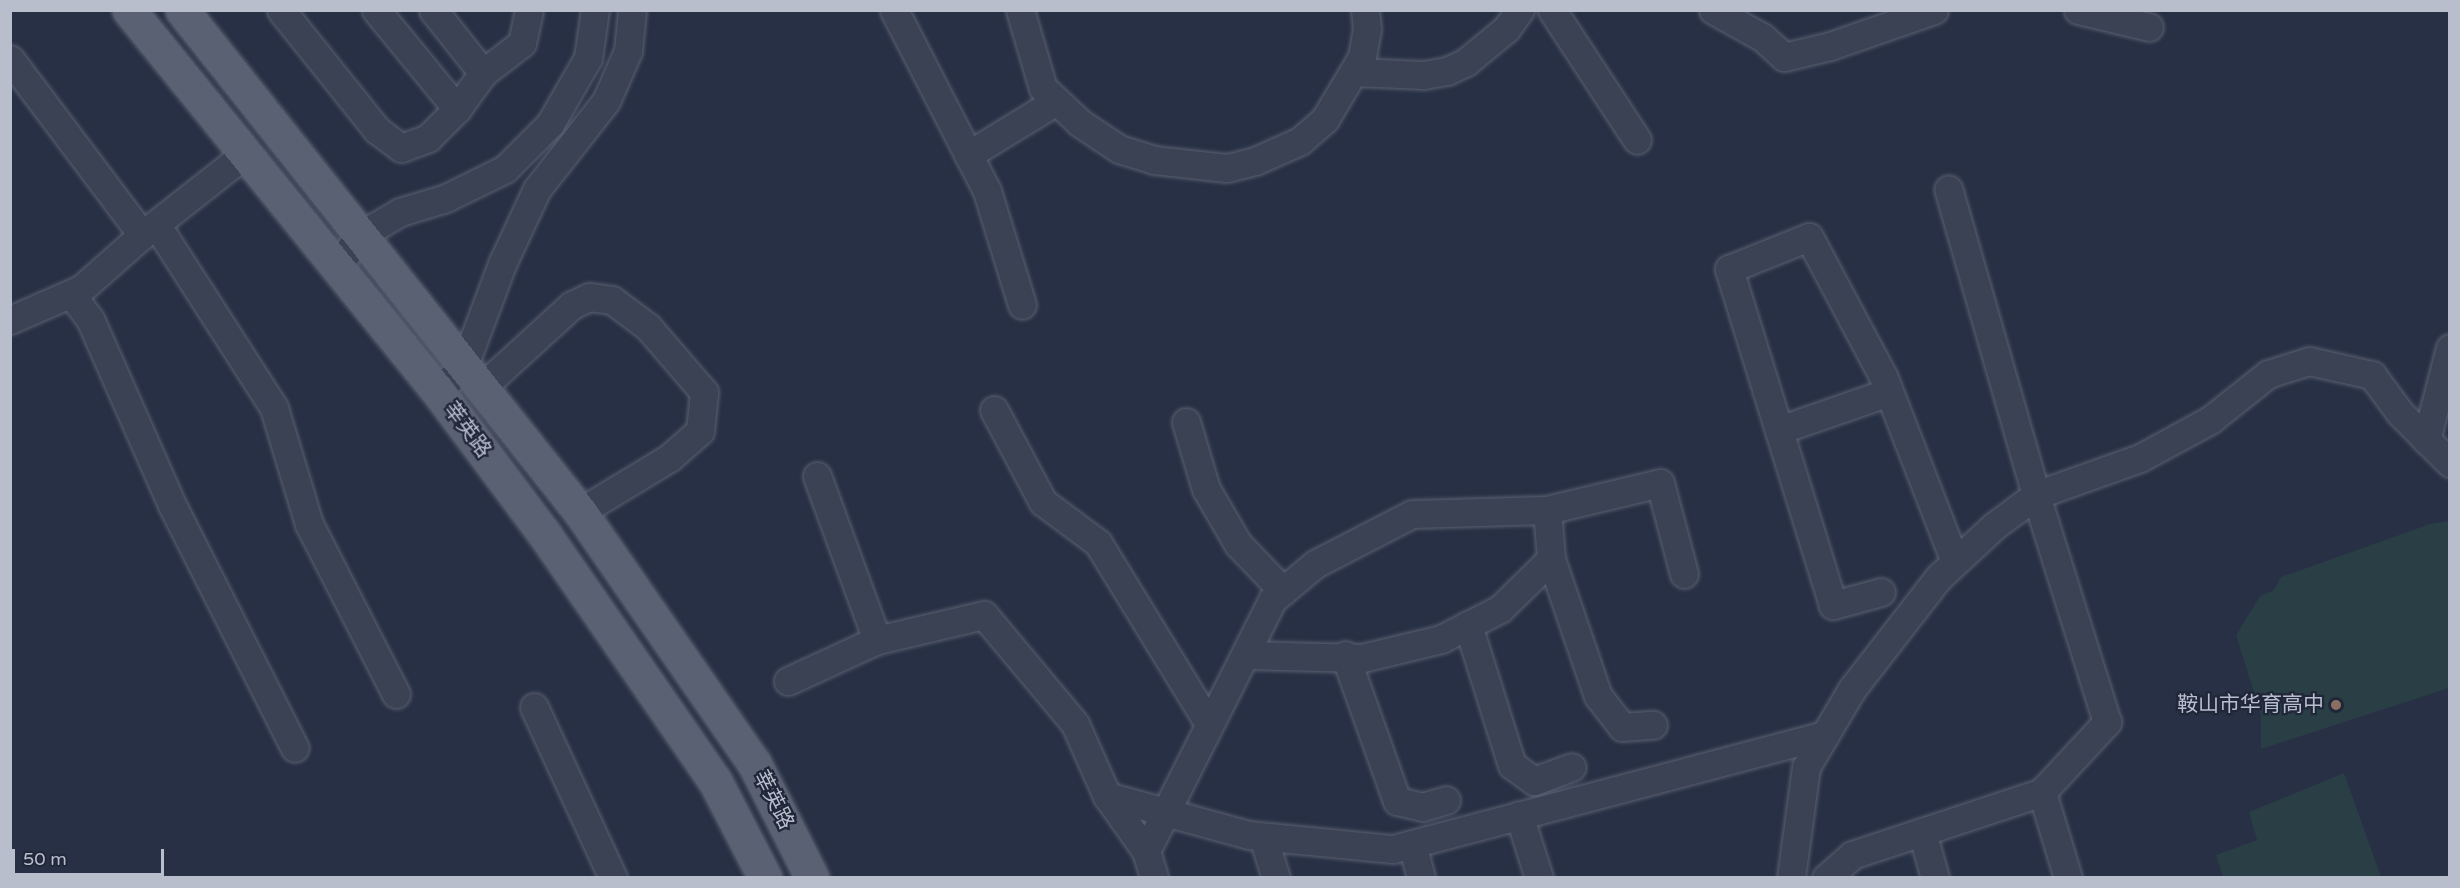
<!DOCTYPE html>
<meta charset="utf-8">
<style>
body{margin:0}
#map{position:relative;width:2460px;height:888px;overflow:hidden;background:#273044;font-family:"Varela Round","Noto Sans SC",sans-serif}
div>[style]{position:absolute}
.green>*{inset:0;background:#293e45}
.roads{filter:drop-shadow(0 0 2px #5a6071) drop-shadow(0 0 2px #5a6071)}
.minor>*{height:27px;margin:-13.5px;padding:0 13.5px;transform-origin:13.5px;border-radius:13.5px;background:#3b4254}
.major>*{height:33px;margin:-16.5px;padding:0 16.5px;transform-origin:16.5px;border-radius:16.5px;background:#596173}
.dots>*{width:16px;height:16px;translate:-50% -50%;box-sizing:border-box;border:3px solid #202739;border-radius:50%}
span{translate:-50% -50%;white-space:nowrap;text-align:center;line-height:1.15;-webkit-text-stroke:4.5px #202739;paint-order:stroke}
.street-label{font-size:21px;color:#b9becd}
.poi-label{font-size:21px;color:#b9becd}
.right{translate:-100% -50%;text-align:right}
.frame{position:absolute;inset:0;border:12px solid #b9becd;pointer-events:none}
.scale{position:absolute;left:12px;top:849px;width:152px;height:27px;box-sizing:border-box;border:3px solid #b9becd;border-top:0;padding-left:8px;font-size:18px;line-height:21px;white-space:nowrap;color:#b9becd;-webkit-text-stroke:4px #202739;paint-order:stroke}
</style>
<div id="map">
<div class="green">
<i style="clip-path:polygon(2449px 521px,2449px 688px,2261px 749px,2261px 715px,2236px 635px,2260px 596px,2274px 590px,2281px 577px,2430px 524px)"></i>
<i style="clip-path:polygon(2344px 773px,2381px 877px,2223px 877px,2216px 855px,2257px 840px,2249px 812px)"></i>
</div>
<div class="roads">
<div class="minor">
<i style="left:281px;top:10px;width:154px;rotate:51.3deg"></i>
<i style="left:377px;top:130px;width:30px;rotate:37deg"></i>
<i style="left:401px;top:148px;width:29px;rotate:-20deg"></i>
<i style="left:428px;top:138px;width:41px;rotate:-45deg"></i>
<i style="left:457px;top:109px;width:44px;rotate:-54.2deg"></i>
<i style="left:483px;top:73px;width:49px;rotate:-37.6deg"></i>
<i style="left:522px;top:43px;width:34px;rotate:-78deg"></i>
<i style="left:376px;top:10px;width:128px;rotate:50.7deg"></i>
<i style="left:433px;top:10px;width:80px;rotate:51.6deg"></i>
<i style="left:894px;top:10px;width:203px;rotate:62.8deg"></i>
<i style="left:987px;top:191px;width:119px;rotate:72.9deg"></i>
<i style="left:1020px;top:10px;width:81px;rotate:73.6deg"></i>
<i style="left:1043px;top:88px;width:51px;rotate:43.4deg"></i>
<i style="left:1080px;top:123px;width:47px;rotate:33.7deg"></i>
<i style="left:1119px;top:149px;width:37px;rotate:17deg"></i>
<i style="left:1154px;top:160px;width:73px;rotate:6.3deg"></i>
<i style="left:1227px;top:168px;width:29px;rotate:-14deg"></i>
<i style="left:1255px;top:161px;width:49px;rotate:-24deg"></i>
<i style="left:1300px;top:141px;width:33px;rotate:-41deg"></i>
<i style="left:1325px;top:119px;width:72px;rotate:-59.2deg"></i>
<i style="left:1362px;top:57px;width:28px;rotate:-80deg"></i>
<i style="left:1367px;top:29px;width:19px;rotate:-96deg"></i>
<i style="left:1552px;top:10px;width:155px;rotate:56.8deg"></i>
<i style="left:1713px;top:10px;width:56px;rotate:28.9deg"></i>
<i style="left:1762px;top:37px;width:30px;rotate:42deg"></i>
<i style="left:1784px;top:57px;width:47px;rotate:-13.4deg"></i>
<i style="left:1830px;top:46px;width:110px;rotate:-19.1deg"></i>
<i style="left:2078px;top:10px;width:73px;rotate:13.5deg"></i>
<i style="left:10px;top:59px;width:220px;rotate:53.1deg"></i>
<i style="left:1354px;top:72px;width:70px;rotate:2.5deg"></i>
<i style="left:1424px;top:75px;width:23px;rotate:-10deg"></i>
<i style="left:1447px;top:71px;width:21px;rotate:-25deg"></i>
<i style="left:1466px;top:62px;width:52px;rotate:-39.5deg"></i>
<i style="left:1506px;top:29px;width:24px;rotate:-54deg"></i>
<i style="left:968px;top:155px;width:103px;rotate:-31.5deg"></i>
<i style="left:156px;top:224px;width:219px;rotate:57.3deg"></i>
<i style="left:274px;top:408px;width:121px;rotate:73.2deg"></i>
<i style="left:309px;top:524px;width:191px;rotate:62.9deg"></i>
<i style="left:337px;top:267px;width:38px;rotate:-55deg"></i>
<i style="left:359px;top:236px;width:48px;rotate:-30.3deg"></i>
<i style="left:400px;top:212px;width:48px;rotate:-16.9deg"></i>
<i style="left:446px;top:198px;width:66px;rotate:-26.2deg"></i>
<i style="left:505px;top:169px;width:64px;rotate:-45deg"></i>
<i style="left:550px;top:124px;width:76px;rotate:-60.1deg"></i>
<i style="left:588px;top:58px;width:49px;rotate:-81.7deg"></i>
<i style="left:71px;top:294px;width:31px;rotate:53deg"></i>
<i style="left:90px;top:319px;width:203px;rotate:66.2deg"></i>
<i style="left:172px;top:505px;width:272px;rotate:63.2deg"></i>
<i style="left:10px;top:320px;width:77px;rotate:-23.6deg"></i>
<i style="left:81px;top:289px;width:81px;rotate:-41.5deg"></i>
<i style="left:142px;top:235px;width:131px;rotate:-38.2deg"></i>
<i style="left:481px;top:388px;width:123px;rotate:-42.4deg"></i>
<i style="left:572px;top:305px;width:19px;rotate:-25deg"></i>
<i style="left:589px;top:297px;width:23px;rotate:7deg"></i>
<i style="left:612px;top:300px;width:45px;rotate:36.9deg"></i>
<i style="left:648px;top:327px;width:86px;rotate:49.3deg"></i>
<i style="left:704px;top:392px;width:39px;rotate:96deg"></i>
<i style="left:700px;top:431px;width:41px;rotate:138.9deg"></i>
<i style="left:669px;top:458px;width:104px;rotate:148.8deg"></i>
<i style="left:437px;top:390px;width:34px;rotate:-40deg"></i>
<i style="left:463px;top:368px;width:111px;rotate:-69.4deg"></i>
<i style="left:502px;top:264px;width:83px;rotate:-65deg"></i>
<i style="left:537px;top:189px;width:112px;rotate:-51.9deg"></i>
<i style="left:606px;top:101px;width:55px;rotate:-66.3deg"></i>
<i style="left:628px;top:51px;width:41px;rotate:-84.4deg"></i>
<i style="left:994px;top:410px;width:104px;rotate:62deg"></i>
<i style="left:1043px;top:502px;width:69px;rotate:36.7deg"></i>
<i style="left:1098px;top:543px;width:212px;rotate:58.5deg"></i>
<i style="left:1186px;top:422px;width:70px;rotate:73.4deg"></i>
<i style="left:1206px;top:489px;width:64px;rotate:59.8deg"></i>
<i style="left:1238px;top:544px;width:65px;rotate:46.2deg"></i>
<i style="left:1779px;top:430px;width:116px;rotate:-19.1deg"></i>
<i style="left:2426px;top:440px;width:95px;rotate:-75.4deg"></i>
<i style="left:817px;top:476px;width:175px;rotate:69.9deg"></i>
<i style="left:1547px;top:510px;width:49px;rotate:85.3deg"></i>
<i style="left:1551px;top:559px;width:145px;rotate:71.1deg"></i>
<i style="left:1598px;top:696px;width:39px;rotate:52deg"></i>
<i style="left:1622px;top:727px;width:31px;rotate:-4deg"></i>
<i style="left:1881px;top:592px;width:50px;rotate:164.8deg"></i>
<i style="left:1833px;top:605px;width:352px;rotate:-107.2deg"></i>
<i style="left:1729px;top:269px;width:86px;rotate:-21.8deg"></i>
<i style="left:1809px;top:237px;width:157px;rotate:62deg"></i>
<i style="left:1883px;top:376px;width:199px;rotate:68.8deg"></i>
<i style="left:1468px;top:625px;width:147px;rotate:72.6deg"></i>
<i style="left:1512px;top:765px;width:27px;rotate:36deg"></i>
<i style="left:1534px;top:781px;width:40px;rotate:-20.2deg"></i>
<i style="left:1245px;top:655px;width:117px;rotate:1.5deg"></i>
<i style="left:1362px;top:658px;width:81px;rotate:-13.5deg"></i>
<i style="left:1441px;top:639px;width:66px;rotate:-27deg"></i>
<i style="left:1500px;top:609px;width:71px;rotate:-44.4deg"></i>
<i style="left:1345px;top:655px;width:155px;rotate:70.4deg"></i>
<i style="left:1397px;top:801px;width:26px;rotate:13deg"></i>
<i style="left:1422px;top:807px;width:25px;rotate:-16deg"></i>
<i style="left:788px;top:681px;width:98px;rotate:-24.7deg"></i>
<i style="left:877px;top:640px;width:110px;rotate:-13.2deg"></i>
<i style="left:984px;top:615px;width:142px;rotate:50.1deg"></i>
<i style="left:1075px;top:724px;width:79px;rotate:66deg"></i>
<i style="left:1107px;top:796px;width:67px;rotate:54.7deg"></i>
<i style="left:1146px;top:851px;width:28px;rotate:73deg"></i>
<i style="left:534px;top:707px;width:188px;rotate:65.2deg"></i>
<i style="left:2042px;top:792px;width:90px;rotate:73.2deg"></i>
<i style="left:1107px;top:796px;width:147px;rotate:15.4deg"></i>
<i style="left:1249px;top:835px;width:145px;rotate:5.6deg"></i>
<i style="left:1393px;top:849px;width:447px;rotate:-14.8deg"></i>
<i style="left:1519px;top:815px;width:66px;rotate:72.4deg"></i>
<i style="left:1922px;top:832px;width:48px;rotate:74.2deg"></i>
<i style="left:1263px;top:837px;width:43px;rotate:72.4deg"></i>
<i style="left:1412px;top:844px;width:35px;rotate:75deg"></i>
<i style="left:1146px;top:851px;width:281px;rotate:-63.3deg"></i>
<i style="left:1272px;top:600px;width:56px;rotate:-39.9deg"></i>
<i style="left:1315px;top:564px;width:109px;rotate:-27.3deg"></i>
<i style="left:1412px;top:514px;width:135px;rotate:-1.7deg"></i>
<i style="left:1547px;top:510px;width:116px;rotate:-13.4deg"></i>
<i style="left:1660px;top:483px;width:94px;rotate:75.2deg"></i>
<i style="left:1791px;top:878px;width:112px;rotate:-82.3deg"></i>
<i style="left:1806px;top:767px;width:91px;rotate:-59.5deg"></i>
<i style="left:1852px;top:689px;width:142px;rotate:-52.2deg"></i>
<i style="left:1939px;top:577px;width:75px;rotate:-42.8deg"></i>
<i style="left:1994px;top:526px;width:52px;rotate:-36.4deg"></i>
<i style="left:2036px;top:495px;width:110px;rotate:-19.6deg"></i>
<i style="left:2140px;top:458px;width:80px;rotate:-28.5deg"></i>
<i style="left:2210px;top:420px;width:74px;rotate:-38.4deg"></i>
<i style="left:2268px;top:374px;width:43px;rotate:-17.6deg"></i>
<i style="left:2309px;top:361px;width:65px;rotate:12.5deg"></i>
<i style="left:2372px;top:375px;width:47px;rotate:53.6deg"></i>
<i style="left:2400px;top:413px;width:71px;rotate:45deg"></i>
<i style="left:1826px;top:878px;width:35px;rotate:-41deg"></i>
<i style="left:1852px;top:855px;width:200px;rotate:-18.3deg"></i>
<i style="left:2042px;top:792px;width:96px;rotate:-47.1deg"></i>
<i style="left:2107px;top:722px;width:238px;rotate:-107.4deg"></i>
<i style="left:2036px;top:495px;width:318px;rotate:-106deg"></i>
</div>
<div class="major">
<i style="left:129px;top:10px;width:489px;rotate:51deg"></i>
<i style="left:437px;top:390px;width:177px;rotate:53.3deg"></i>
<i style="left:543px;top:532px;width:303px;rotate:55.4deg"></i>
<i style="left:715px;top:781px;width:109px;rotate:62.7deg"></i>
<i style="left:182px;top:10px;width:641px;rotate:51.59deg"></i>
<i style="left:580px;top:512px;width:305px;rotate:55.3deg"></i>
<i style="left:754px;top:763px;width:129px;rotate:63.2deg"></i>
</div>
</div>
<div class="dots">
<i style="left:2336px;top:705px;background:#8d6e63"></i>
</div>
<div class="street-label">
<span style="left:467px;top:430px;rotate:53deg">莘英路</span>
<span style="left:773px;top:800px;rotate:63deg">莘英路</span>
</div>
<div class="poi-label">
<span class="right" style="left:2324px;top:705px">鞍山市华育高中</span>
</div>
<div class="frame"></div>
<div class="scale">50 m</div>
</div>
